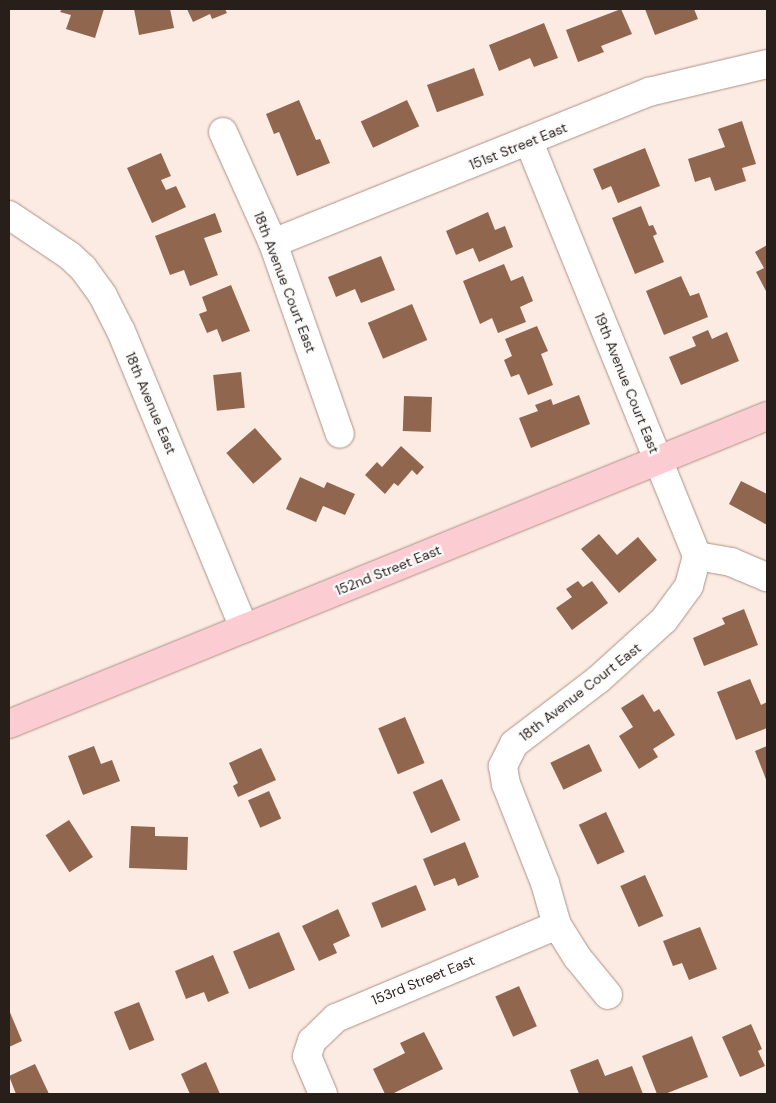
<!DOCTYPE html>
<style>
body{margin:0}
#map{position:relative;width:776px;height:1103px;overflow:hidden;background:#fcebe3;font-family:"DM Sans",sans-serif}
div>[style]{position:absolute}
.building>*{inset:0;background:#90664f;transform-origin:0 0}
.roads{filter:drop-shadow(0 0 1px #ab9285) drop-shadow(0 0 1px #ab9285)}
.minor>*{height:28px;margin:-14px;padding:0 14px;transform-origin:14px;border-radius:14px;background:#fff}
.major>*{height:28px;margin:-14px;padding:0 14px;transform-origin:14px;border-radius:14px;background:#fbccd1}
span{translate:-50% -50%;white-space:nowrap;text-align:center;line-height:1.15;-webkit-text-stroke:4.5px #fcfcfc;paint-order:stroke}
.street-label{font-size:14px;color:#291f1a}
.frame{position:absolute;inset:0;border:10px solid #291f1a;pointer-events:none}
</style>
<div id="map">
<div class="building">
<i style="clip-path:polygon(62px 9px,104px 9px,95px 38px,66px 29px,71px 15px,60px 12px)"></i>
<i style="clip-path:polygon(134px 9px,170px 9px,174px 28px,139px 35px)"></i>
<i style="clip-path:polygon(187px 9px,225px 9px,227px 13px,212px 19px,210px 14px,193px 22px)"></i>
<i style="clip-path:polygon(621px 9px,632px 34px,601px 46px,604px 52px,578px 62px,566px 30px)"></i>
<i style="clip-path:polygon(645px 9px,694px 9px,698px 19px,655px 35px)"></i>
<i style="clip-path:polygon(544px 23px,558px 58px,534px 67px,530px 58px,499px 71px,489px 45px)"></i>
<i style="left:474px;top:68px;width:29px;height:50px;rotate:70deg"></i>
<i style="clip-path:polygon(299px 100px,316px 140px,320px 139px,330px 163px,297px 176px,279px 132px,274px 134px,266px 114px)"></i>
<i style="left:407px;top:100px;width:29px;height:51px;rotate:65deg"></i>
<i style="clip-path:polygon(742px 121px,756px 164px,742px 168px,746px 181px,715px 191px,710px 177px,695px 182px,688px 159px,725px 147px,718px 129px)"></i>
<i style="clip-path:polygon(645px 148px,660px 186px,618px 203px,611px 186px,602px 190px,593px 169px)"></i>
<i style="clip-path:polygon(161px 153px,171px 176px,161px 180px,166px 190px,176px 186px,186px 207px,152px 223px,127px 168px)"></i>
<i style="clip-path:polygon(641px 206px,649px 226px,653px 225px,657px 234px,653px 236px,664px 262px,635px 274px,612px 218px)"></i>
<i style="clip-path:polygon(488px 212px,495px 230px,505px 226px,513px 247px,479px 262px,473px 248px,456px 255px,446px 231px)"></i>
<i style="clip-path:polygon(215px 213px,222px 232px,204px 238px,218px 275px,190px 286px,184px 270px,170px 275px,155px 236px)"></i>
<i style="clip-path:polygon(767px 245px,767px 293px,756px 272px,764px 268px,755px 252px)"></i>
<i style="clip-path:polygon(381px 256px,395px 290px,361px 303px,355px 289px,336px 297px,328px 277px)"></i>
<i style="clip-path:polygon(504px 264px,511px 281px,523px 276px,533px 301px,520px 307px,526px 322px,498px 333px,492px 318px,480px 324px,463px 281px)"></i>
<i style="clip-path:polygon(681px 276px,690px 296px,699px 293px,708px 317px,664px 335px,646px 291px)"></i>
<i style="clip-path:polygon(231px 285px,250px 331px,222px 342px,217px 329px,207px 333px,199px 314px,207px 311px,202px 297px)"></i>
<i style="left:412px;top:304px;width:39px;height:48px;rotate:67deg"></i>
<i style="clip-path:polygon(537px 326px,548px 351px,541px 354px,553px 385px,528px 395px,519px 374px,511px 377px,504px 360px,512px 356px,505px 339px)"></i>
<i style="clip-path:polygon(708px 330px,712px 339px,727px 332px,739px 361px,681px 385px,669px 357px,696px 346px,692px 337px)"></i>
<i style="left:241px;top:372px;width:36px;height:28px;rotate:84deg"></i>
<i style="clip-path:polygon(579px 395px,590px 424px,531px 448px,519px 418px,538px 411px,535px 405px,551px 399px,553px 405px)"></i>
<i style="left:404px;top:396px;width:28px;height:35px;rotate:2deg"></i>
<i style="left:255px;top:428px;width:41px;height:38px;rotate:49deg"></i>
<i style="clip-path:polygon(401px 446px,424px 467px,417px 475px,412px 470px,398px 486px,394px 483px,385px 494px,365px 475px,377px 462px,382px 467px)"></i>
<i style="clip-path:polygon(300px 477px,324px 488px,327px 482px,355px 494px,345px 515px,323px 506px,316px 522px,286px 509px)"></i>
<i style="clip-path:polygon(741px 481px,767px 494px,767px 525px,729px 504px)"></i>
<i style="clip-path:polygon(599px 534px,617px 555px,638px 537px,657px 560px,619px 593px,581px 549px)"></i>
<i style="clip-path:polygon(578px 581px,583px 587px,592px 581px,608px 603px,572px 630px,556px 608px,572px 597px,566px 589px)"></i>
<i style="clip-path:polygon(744px 609px,758px 645px,704px 666px,693px 638px,725px 624px,722px 618px)"></i>
<i style="clip-path:polygon(750px 679px,761px 705px,767px 702px,767px 728px,736px 740px,717px 692px)"></i>
<i style="clip-path:polygon(643px 694px,654px 712px,659px 709px,675px 735px,653px 749px,658px 757px,639px 769px,619px 736px,633px 727px,621px 708px)"></i>
<i style="left:405px;top:717px;width:50px;height:29px;rotate:67deg"></i>
<i style="left:589px;top:744px;width:30px;height:43px;rotate:64deg"></i>
<i style="clip-path:polygon(94px 746px,101px 764px,112px 760px,120px 781px,83px 795px,68px 756px)"></i>
<i style="clip-path:polygon(767px 746px,767px 782px,755px 751px)"></i>
<i style="clip-path:polygon(261px 748px,276px 780px,238px 797px,233px 786px,238px 783px,229px 763px)"></i>
<i style="left:442px;top:779px;width:45px;height:32px;rotate:66deg"></i>
<i style="left:269px;top:791px;width:30px;height:23px;rotate:66deg"></i>
<i style="left:606px;top:812px;width:44px;height:30px;rotate:65deg"></i>
<i style="left:69px;top:820px;width:44px;height:28px;rotate:57deg"></i>
<i style="clip-path:polygon(131px 826px,155px 827px,155px 836px,188px 837px,187px 870px,129px 868px)"></i>
<i style="clip-path:polygon(465px 842px,479px 877px,458px 886px,455px 878px,434px 886px,423px 859px)"></i>
<i style="left:645px;top:875px;width:45px;height:27px;rotate:66deg"></i>
<i style="left:416px;top:885px;width:27px;height:48px;rotate:68deg"></i>
<i style="clip-path:polygon(338px 909px,350px 936px,333px 944px,337px 953px,319px 961px,302px 926px)"></i>
<i style="clip-path:polygon(700px 927px,717px 969px,689px 980px,682px 963px,673px 966px,663px 941px)"></i>
<i style="left:279px;top:932px;width:41px;height:50px;rotate:67deg"></i>
<i style="clip-path:polygon(213px 955px,229px 993px,208px 1002px,204px 992px,186px 999px,175px 971px)"></i>
<i style="left:519px;top:986px;width:44px;height:26px;rotate:66deg"></i>
<i style="left:139px;top:1002px;width:41px;height:27px;rotate:68deg"></i>
<i style="clip-path:polygon(9px 1010px,22px 1041px,9px 1047px)"></i>
<i style="clip-path:polygon(751px 1024px,762px 1049px,758px 1051px,765px 1066px,740px 1077px,722px 1037px)"></i>
<i style="clip-path:polygon(424px 1032px,443px 1069px,392px 1094px,385px 1094px,373px 1069px,405px 1053px,400px 1043px)"></i>
<i style="clip-path:polygon(692px 1036px,708px 1077px,665px 1094px,657px 1094px,642px 1056px)"></i>
<i style="clip-path:polygon(598px 1059px,605px 1076px,632px 1066px,643px 1094px,579px 1094px,570px 1070px)"></i>
<i style="clip-path:polygon(206px 1062px,220px 1094px,190px 1094px,181px 1074px)"></i>
<i style="clip-path:polygon(35px 1064px,49px 1094px,16px 1094px,9px 1076px)"></i>
</div>
<div class="roads">
<div class="minor">
<i style="left:223px;top:132px;width:122px;rotate:65.8deg"></i>
<i style="left:273px;top:243px;width:202px;rotate:70.7deg"></i>
<i style="left:529px;top:142px;width:447px;rotate:67.9deg"></i>
<i style="left:697px;top:556px;width:31px;rotate:105deg"></i>
<i style="left:689px;top:586px;width:42px;rotate:126.3deg"></i>
<i style="left:664px;top:620px;width:88px;rotate:137.8deg"></i>
<i style="left:599px;top:679px;width:107px;rotate:142.6deg"></i>
<i style="left:514px;top:744px;width:25px;rotate:117deg"></i>
<i style="left:503px;top:766px;width:18px;rotate:81deg"></i>
<i style="left:506px;top:784px;width:106px;rotate:68.5deg"></i>
<i style="left:545px;top:883px;width:44px;rotate:74.1deg"></i>
<i style="left:557px;top:925px;width:38px;rotate:58deg"></i>
<i style="left:577px;top:957px;width:49px;rotate:50.8deg"></i>
<i style="left:9px;top:215px;width:73px;rotate:33.9deg"></i>
<i style="left:70px;top:256px;width:18px;rotate:43deg"></i>
<i style="left:83px;top:268px;width:34px;rotate:54deg"></i>
<i style="left:103px;top:296px;width:39px;rotate:63deg"></i>
<i style="left:121px;top:331px;width:321px;rotate:67.5deg"></i>
<i style="left:273px;top:243px;width:405px;rotate:-21.9deg"></i>
<i style="left:649px;top:92px;width:121px;rotate:-13.3deg"></i>
<i style="left:697px;top:556px;width:35px;rotate:10deg"></i>
<i style="left:731px;top:562px;width:39px;rotate:23deg"></i>
<i style="left:323px;top:1094px;width:41px;rotate:-112.8deg"></i>
<i style="left:307px;top:1056px;width:16px;rotate:-72deg"></i>
<i style="left:312px;top:1041px;width:33px;rotate:-44deg"></i>
<i style="left:336px;top:1018px;width:240px;rotate:-22.8deg"></i>
</div>
<div class="major">
<i style="left:9px;top:724px;width:818px;rotate:-22.11deg"></i>
</div>
</div>
<div class="street-label">
<span style="left:518px;top:146px;rotate:-22deg">151st Street East</span>
<span style="left:285px;top:282px;rotate:69deg">18th Avenue Court East</span>
<span style="left:627px;top:383px;rotate:68deg">19th Avenue Court East</span>
<span style="left:151px;top:403px;rotate:67deg">18th Avenue East</span>
<span style="left:388px;top:570px;rotate:-22deg">152nd Street East</span>
<span style="left:580px;top:692px;rotate:-38deg">18th Avenue Court East</span>
<span style="left:423px;top:980px;rotate:-22deg">153rd Street East</span>
</div>
<div class="frame"></div>
</div>
